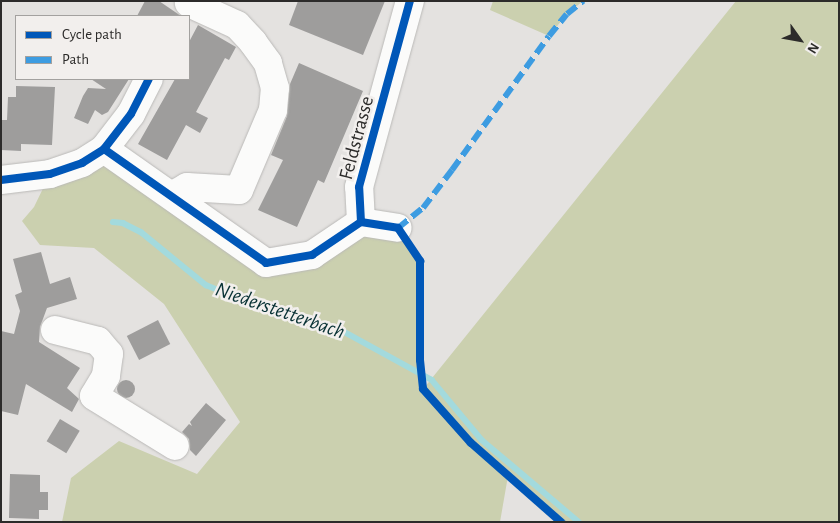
<!DOCTYPE html>
<style>
body{margin:0}
#map{position:relative;width:840px;height:523px;overflow:hidden;background:#e4e2e0;font-family:"Alegreya Sans",sans-serif}
div>[style]{position:absolute}
.green>*{inset:0;background:#cbd0af}
.stream>*{height:5.5px;margin:-2.75px;padding:0 2.75px;transform-origin:2.75px;border-radius:2.75px;background:#a3dadd}
.building>*{inset:0;background:#9e9d9c;transform-origin:0 0}
.round{border-radius:50%}
.roads{filter:drop-shadow(0 0 1px #bab9b7) drop-shadow(0 0 1px #bab9b7)}
.minor>*{height:28px;margin:-14px;padding:0 14px;transform-origin:14px;border-radius:14px;background:#fbfbfa}
.quiet>*{height:6px;margin-top:-3px;transform-origin:0;background:repeating-linear-gradient(90deg,#3d9ce1 0 12px,transparent 0 18px)}
.cycleway>*{height:8px;margin:-4px;padding:0 4px;transform-origin:4px;border-radius:4px;background:#0057b8}
span{translate:-50% -50%;white-space:nowrap;text-align:center;line-height:1.15;-webkit-text-stroke:5px #f2efed;paint-order:stroke}
.street-label{font-size:20px;color:#2c2b2a}
.water-label{font-size:21px;color:#083134;font-style:italic}
.frame{position:absolute;inset:0;border:2px solid #2c2b2a;pointer-events:none}
.legend{position:absolute;left:15px;top:15px;width:175px;height:65px;box-sizing:border-box;background:#f2efed;border:1px solid #a3a19f;margin:0;padding:6px 9px;list-style:none;font-size:15px;color:#2c2b2a}
.legend li{display:flex;align-items:center;gap:10px;height:25px}
.legend b{width:25px;border:1px solid #a3a19f}
.north{position:absolute;left:775px;top:15px;width:50px;height:50px;-webkit-text-stroke:4px #f2efed;paint-order:stroke;rotate:122deg;font-size:14px;font-weight:700;line-height:20px;text-align:center;color:#2c2b2a}
.north::after{content:'';display:block;margin:auto;width:18px;height:22px;background:#2c2b2a;clip-path:polygon(50% 0,100% 100%,50% 72%,0 100%)}
</style>
<div id="map">
<div class="green">
<i style="clip-path:polygon(493px 1px,583px 1px,567px 14px,549px 36px,490px 10px)"></i>
<i style="clip-path:polygon(736px 1px,839px 1px,839px 522px,561px 522px,508px 476px,500px 522px,62px 522px,71px 478px,119px 441px,197px 474px,240px 422px,164px 304px,94px 248px,40px 245px,22px 221px,34px 207px,50px 174px,104px 149px,266px 263px,361px 222px,398px 228px,420px 261px,420px 360px,424px 388px)"></i>
</div>
<div class="stream">
<i style="left:113px;top:222px;width:10px;rotate:6deg"></i>
<i style="left:123px;top:223px;width:20px;rotate:27deg"></i>
<i style="left:141px;top:232px;width:84px;rotate:39.2deg"></i>
<i style="left:206px;top:285px;width:69px;rotate:22.1deg"></i>
<i style="left:270px;top:311px;width:71px;rotate:14.6deg"></i>
<i style="left:339px;top:329px;width:106px;rotate:28.7deg"></i>
<i style="left:432px;top:380px;width:78px;rotate:50.2deg"></i>
<i style="left:482px;top:440px;width:127px;rotate:40.2deg"></i>
</div>
<div class="building">
<i style="clip-path:polygon(145px 1px,159px 1px,181px 16px,137px 16px)"></i>
<i style="clip-path:polygon(298px 1px,385px 1px,363px 55px,289px 25px)"></i>
<i style="clip-path:polygon(198px 25px,236px 47px,229px 60px,225px 58px,196px 112px,208px 118px,200px 133px,186px 125px,167px 160px,138px 144px,175px 79px,189px 79px,189px 42px)"></i>
<i style="clip-path:polygon(299px 63px,363px 91px,324px 183px,318px 180px,297px 227px,258px 210px,283px 160px,271px 155px,287px 116px,290px 84px)"></i>
<i style="clip-path:polygon(91px 79px,129px 79px,108px 112px,102px 115px,95px 110px,88px 124px,74px 118px,83px 96px,88px 88px,106px 89px)"></i>
<i style="clip-path:polygon(16px 86px,55px 87px,52px 145px,21px 144px,21px 151px,1px 150px,1px 120px,7px 120px,8px 97px,16px 97px)"></i>
<i style="clip-path:polygon(41px 252px,50px 284px,70px 277px,77px 299px,47px 308px,40px 327px,39px 342px,80px 368px,67px 388px,79px 399px,72px 412px,26px 384px,18px 415px,1px 411px,1px 331px,14px 334px,20px 311px,15px 295px,22px 292px,13px 259px)"></i>
<i style="left:158px;top:320px;width:27px;height:35px;rotate:63deg"></i>
<i class="round" style="left:117px;top:380px;width:18px;height:18px"></i>
<i style="clip-path:polygon(206px 403px,226px 420px,196px 456px,190px 450px,189px 439px,182px 432px,189px 424px,192px 426px,190px 422px)"></i>
<i style="left:60px;top:419px;width:23px;height:26px;rotate:31deg"></i>
<i style="clip-path:polygon(10px 474px,40px 475px,40px 492px,48px 492px,48px 510px,39px 510px,39px 519px,9px 518px)"></i>
</div>
<div class="roads">
<div class="minor">
<i style="left:104px;top:149px;width:198px;rotate:35.1deg"></i>
<i style="left:266px;top:263px;width:47px;rotate:-9.9deg"></i>
<i style="left:312px;top:255px;width:59px;rotate:-34deg"></i>
<i style="left:1px;top:180px;width:49px;rotate:-7deg"></i>
<i style="left:50px;top:174px;width:34px;rotate:-19deg"></i>
<i style="left:82px;top:163px;width:26px;rotate:-32deg"></i>
<i style="left:104px;top:149px;width:44px;rotate:-52.4deg"></i>
<i style="left:131px;top:114px;width:39px;rotate:-63deg"></i>
<i style="left:173px;top:195px;width:16px;rotate:-30deg"></i>
<i style="left:187px;top:187px;width:52px;rotate:3.3deg"></i>
<i style="left:239px;top:190px;width:87px;rotate:-67deg"></i>
<i style="left:273px;top:110px;width:22px;rotate:-85deg"></i>
<i style="left:275px;top:88px;width:26px;rotate:-106deg"></i>
<i style="left:268px;top:63px;width:26px;rotate:-126deg"></i>
<i style="left:253px;top:42px;width:23px;rotate:-133deg"></i>
<i style="left:237px;top:25px;width:53px;rotate:-155.4deg"></i>
<i style="left:361px;top:222px;width:35px;rotate:-93deg"></i>
<i style="left:359px;top:187px;width:193px;rotate:-74.7deg"></i>
<i style="left:361px;top:222px;width:37px;rotate:9deg"></i>
<i style="left:55px;top:330px;width:44px;rotate:14.3deg"></i>
<i style="left:98px;top:341px;width:17px;rotate:50deg"></i>
<i style="left:109px;top:354px;width:22px;rotate:98deg"></i>
<i style="left:106px;top:376px;width:23px;rotate:121deg"></i>
<i style="left:94px;top:396px;width:95px;rotate:31.7deg"></i>
</div>
</div>
<div class="quiet">
<i style="left:400px;top:231px;width:4px;rotate:-124deg"></i>
<i style="left:398px;top:228px;width:32px;rotate:-39deg"></i>
<i style="left:423px;top:208px;width:48px;rotate:-52.7deg"></i>
<i style="left:452px;top:170px;width:165px;rotate:-54.1deg"></i>
<i style="left:549px;top:36px;width:28px;rotate:-51deg"></i>
<i style="left:567px;top:14px;width:21px;rotate:-39deg"></i>
</div>
<div class="cycleway">
<i style="left:104px;top:149px;width:198px;rotate:35.1deg"></i>
<i style="left:266px;top:263px;width:47px;rotate:-9.9deg"></i>
<i style="left:312px;top:255px;width:59px;rotate:-34deg"></i>
<i style="left:1px;top:180px;width:49px;rotate:-7deg"></i>
<i style="left:50px;top:174px;width:34px;rotate:-19deg"></i>
<i style="left:82px;top:163px;width:26px;rotate:-32deg"></i>
<i style="left:104px;top:149px;width:44px;rotate:-52.4deg"></i>
<i style="left:131px;top:114px;width:39px;rotate:-63deg"></i>
<i style="left:361px;top:222px;width:37px;rotate:9deg"></i>
<i style="left:398px;top:228px;width:40px;rotate:56deg"></i>
<i style="left:420px;top:261px;width:99px;rotate:90deg"></i>
<i style="left:420px;top:360px;width:29px;rotate:84deg"></i>
<i style="left:423px;top:389px;width:72px;rotate:48.4deg"></i>
<i style="left:471px;top:443px;width:120px;rotate:41.3deg"></i>
<i style="left:361px;top:222px;width:35px;rotate:-93deg"></i>
<i style="left:359px;top:187px;width:193px;rotate:-74.7deg"></i>
</div>
<div class="street-label">
<span style="left:357px;top:138px;rotate:-75deg">Feldstrasse</span>
</div>
<div class="water-label">
<span style="left:280px;top:311px;rotate:19deg">Niederstetterbach</span>
</div>
<div class="frame"></div>
<ul class="legend">
<li><b style="height:6px;background:#0057b8"></b>Cycle path</li>
<li><b style="height:6px;background:#3d9ce1"></b>Path</li>
</ul>
<div class="north">N</div>
</div>
